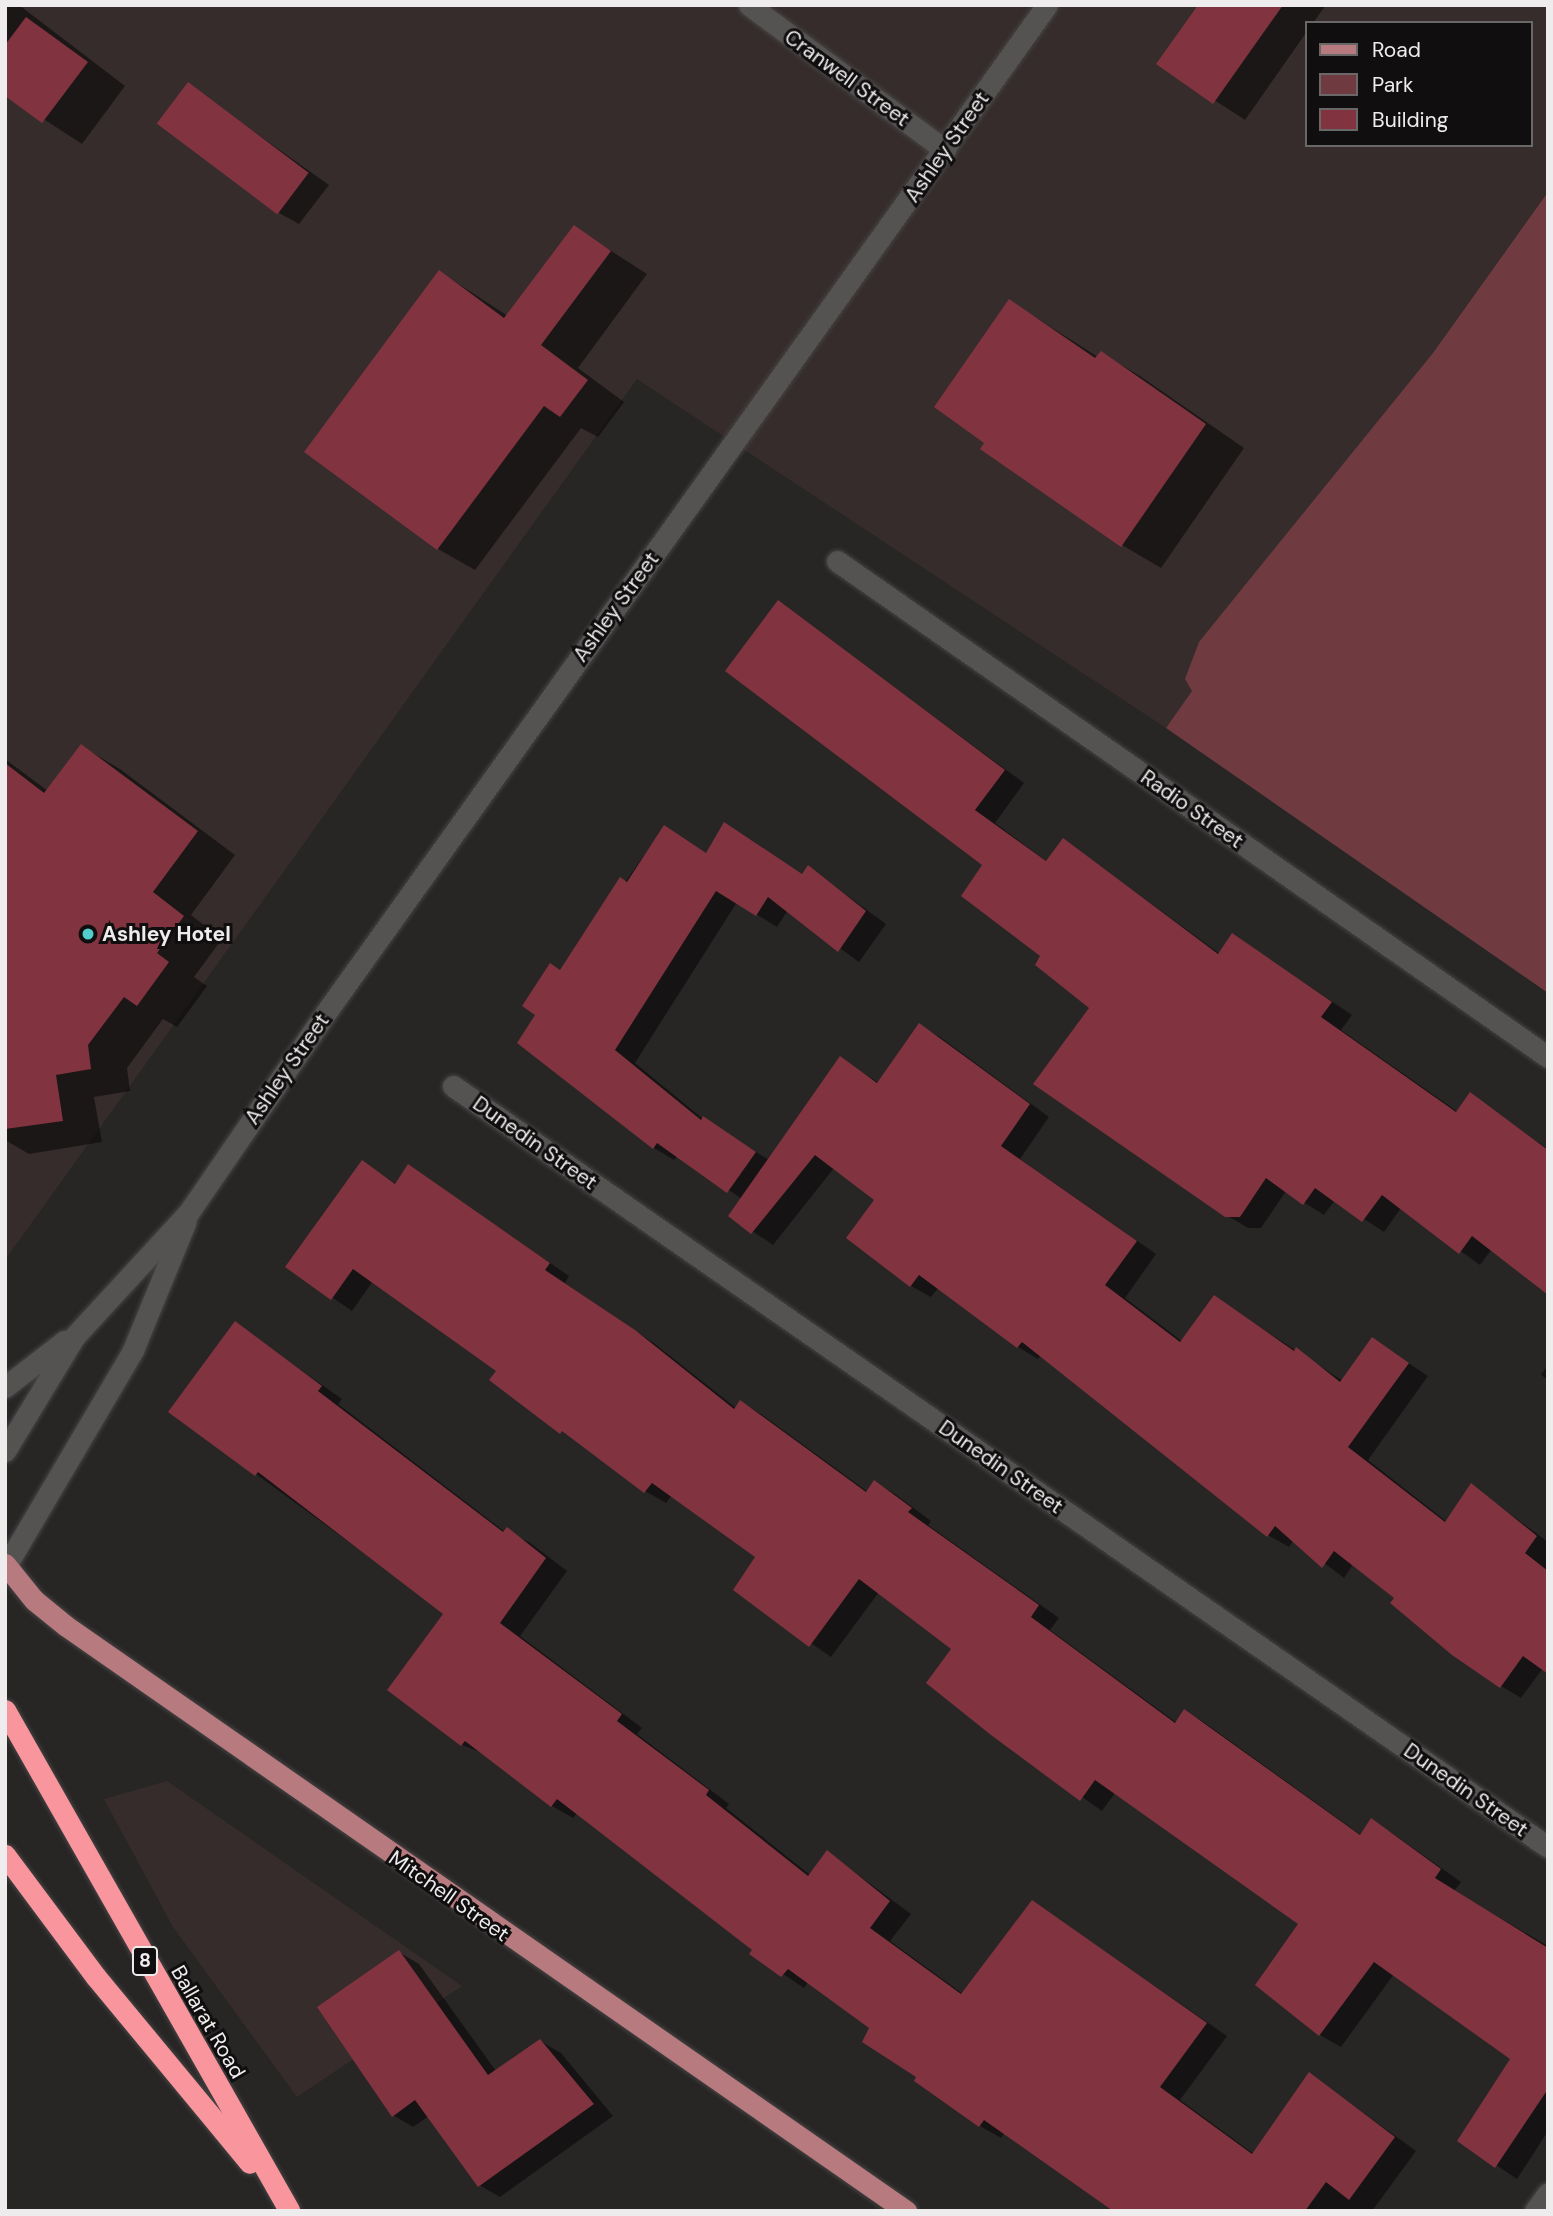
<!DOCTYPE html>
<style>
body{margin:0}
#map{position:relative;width:1553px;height:2216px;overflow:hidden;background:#282525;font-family:"DM Sans",sans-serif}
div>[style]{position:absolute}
.built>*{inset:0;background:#362c2c}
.green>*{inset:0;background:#6f3b40}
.shadow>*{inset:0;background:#0007}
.building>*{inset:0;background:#81343f;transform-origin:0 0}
.roads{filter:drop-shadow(0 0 2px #464343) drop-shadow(0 0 2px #464343)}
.street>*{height:21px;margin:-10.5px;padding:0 10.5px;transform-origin:10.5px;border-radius:10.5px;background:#555252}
.primary>*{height:21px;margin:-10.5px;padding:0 10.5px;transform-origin:10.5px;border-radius:10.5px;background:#b77a7f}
.highway>*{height:21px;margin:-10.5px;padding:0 10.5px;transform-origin:10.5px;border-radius:10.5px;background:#f8959d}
.dots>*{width:19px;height:19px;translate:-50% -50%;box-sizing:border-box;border:4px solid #100e0e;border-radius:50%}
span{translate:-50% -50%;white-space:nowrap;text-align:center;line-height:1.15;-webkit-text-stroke:6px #100e0e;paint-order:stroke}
.shield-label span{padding:2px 5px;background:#100e0e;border:2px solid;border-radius:5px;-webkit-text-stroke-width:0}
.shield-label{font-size:19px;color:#eeecec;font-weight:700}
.street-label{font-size:21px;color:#eeecec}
.poi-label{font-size:21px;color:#eeecec;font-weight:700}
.left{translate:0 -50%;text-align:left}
.frame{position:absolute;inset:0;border:7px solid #eeecec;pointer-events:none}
.legend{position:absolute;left:1305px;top:21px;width:228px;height:126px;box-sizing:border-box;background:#100e0e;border:2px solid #696767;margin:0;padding:9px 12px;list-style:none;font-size:21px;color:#eeecec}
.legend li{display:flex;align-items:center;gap:14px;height:35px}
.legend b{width:35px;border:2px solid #696767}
</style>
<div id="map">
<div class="built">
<i style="clip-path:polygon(evenodd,5px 5px,1548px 5px,1548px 192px,1166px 728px,637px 379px,5px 1260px,5px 5px,1306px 23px,1530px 23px,1530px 145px,1306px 145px,1306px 23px)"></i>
<i style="clip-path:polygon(167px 1781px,462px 1986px,297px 2097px,173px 1927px,104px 1799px)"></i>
</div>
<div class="green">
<i style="clip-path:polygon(1548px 192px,1548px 993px,1166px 728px,1192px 691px,1185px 679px,1199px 642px,1433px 353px)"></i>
</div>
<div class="shadow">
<i style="clip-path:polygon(5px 5px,19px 5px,125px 86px,82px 144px,5px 94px)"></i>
<i style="clip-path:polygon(1200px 5px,1326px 5px,1313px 23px,1306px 23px,1306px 33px,1245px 120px,1159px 64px)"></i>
<i style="clip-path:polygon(188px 85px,329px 185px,299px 224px,279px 213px)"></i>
<i style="clip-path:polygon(574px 227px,647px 274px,578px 368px,624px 402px,598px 437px,581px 428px,475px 570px,438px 549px,306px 451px,440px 272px,508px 316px)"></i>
<i style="clip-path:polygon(1010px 301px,1098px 357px,1101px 353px,1140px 376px,1244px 448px,1161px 568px,1122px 545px)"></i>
<i style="clip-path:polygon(778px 602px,1024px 783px,995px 823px,1048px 862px,1064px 840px,1220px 954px,1233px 935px,1352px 1015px,1341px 1030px,1458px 1112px,1470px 1095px,1548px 1149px,1548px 1293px,1492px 1249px,1480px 1265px,1401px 1208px,1384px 1232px,1335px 1200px,1324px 1215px,1286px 1191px,1261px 1228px,1248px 1228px,1226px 1215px,1091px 1007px,1043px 956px,985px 865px)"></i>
<i style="clip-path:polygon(81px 746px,120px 769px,235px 855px,191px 915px,222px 939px,194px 977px,207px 986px,177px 1027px,163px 1019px,127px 1068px,130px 1091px,94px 1097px,102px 1142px,29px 1154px,5px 1140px,5px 759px,48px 791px)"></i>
<i style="clip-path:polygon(664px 827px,707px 854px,803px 875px,808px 867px,886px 924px,859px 962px,788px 910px,777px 927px,737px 902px,635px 1063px,703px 1119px,769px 1160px,840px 1058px,879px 1083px,919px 1026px,940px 1037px,1049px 1117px,1020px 1159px,1156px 1254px,1125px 1298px,1183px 1342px,1215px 1298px,1343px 1381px,1372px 1339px,1428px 1376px,1368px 1460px,1447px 1522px,1471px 1485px,1548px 1542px,1548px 1672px,1543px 1668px,1521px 1698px,1501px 1686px,1353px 1564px,1344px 1578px,1294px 1540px,1289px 1547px,1268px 1535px,1041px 1355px,1038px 1359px,1018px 1347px,939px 1287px,931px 1297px,911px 1286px,876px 1200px,834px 1168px,773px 1245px,730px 1216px,742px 1199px,678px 1155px,674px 1160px,654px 1148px,562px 972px)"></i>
<i style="clip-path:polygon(362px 1162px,396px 1184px,409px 1167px,429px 1179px,569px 1276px,565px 1283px,655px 1344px,736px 1408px,741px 1402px,761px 1414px,868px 1492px,875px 1482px,895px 1494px,931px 1521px,928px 1525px,1059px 1618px,1050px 1630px,1177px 1723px,1185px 1711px,1205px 1723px,1361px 1835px,1371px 1821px,1392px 1833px,1461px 1882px,1454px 1891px,1548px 1946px,1548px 2131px,1517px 2179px,1459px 2140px,1513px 2059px,1394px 1974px,1341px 2047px,1320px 2035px,1257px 1984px,1300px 1923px,1115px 1793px,1102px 1811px,992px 1733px,954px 1648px,879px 1592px,831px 1657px,735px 1590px,758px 1557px,672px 1495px,666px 1503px,645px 1491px,498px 1371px,373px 1281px,352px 1311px,288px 1267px)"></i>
<i style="clip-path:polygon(236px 1324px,342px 1399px,338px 1404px,505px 1532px,529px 1542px,567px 1571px,520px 1636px,642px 1728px,637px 1734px,729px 1804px,726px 1808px,810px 1875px,827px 1852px,911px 1914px,890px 1941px,963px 1994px,1033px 1902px,1227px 2036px,1180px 2100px,1254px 2154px,1310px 2074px,1416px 2151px,1372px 2211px,1113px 2211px,1005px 2132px,1001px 2138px,980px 2126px,919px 2077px,871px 2028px,808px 1982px,804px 1988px,752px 1953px,755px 1949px,577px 1813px,573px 1818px,552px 1806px,485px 1754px,462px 1745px,446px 1613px,256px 1474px)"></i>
<i style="clip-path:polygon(1548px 1365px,1548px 1380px,1541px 1375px)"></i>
<i style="clip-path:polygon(399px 1952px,419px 1964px,496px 2071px,540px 2041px,561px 2053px,613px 2116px,500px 2197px,479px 2185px,429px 2116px,413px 2127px,393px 2115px)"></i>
</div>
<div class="building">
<i style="clip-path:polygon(1198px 5px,1283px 5px,1213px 104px,1156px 64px)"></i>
<i style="clip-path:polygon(26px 17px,88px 62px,42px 123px,5px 96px,5px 45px)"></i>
<i style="left:188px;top:82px;width:151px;height:52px;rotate:37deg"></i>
<i style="clip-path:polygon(574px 225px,611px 251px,541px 345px,588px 380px,560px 417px,544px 406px,437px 550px,304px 452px,439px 270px,504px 318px)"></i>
<i style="clip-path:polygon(1009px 299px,1095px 358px,1101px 351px,1206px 424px,1121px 547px,980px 449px,984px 443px,934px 407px)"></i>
<i style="clip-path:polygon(778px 600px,1005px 770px,975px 810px,1046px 861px,1063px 838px,1218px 954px,1232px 933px,1332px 1002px,1321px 1017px,1456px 1112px,1470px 1092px,1548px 1150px,1548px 1295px,1472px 1236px,1459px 1254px,1382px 1195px,1362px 1222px,1315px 1188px,1303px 1205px,1266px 1178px,1240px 1217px,1225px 1217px,1033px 1084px,1089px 1008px,1035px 965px,1040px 956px,961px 896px,982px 865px,725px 671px)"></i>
<i style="clip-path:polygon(81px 744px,198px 831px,153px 892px,184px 916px,157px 953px,169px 962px,137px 1006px,124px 997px,88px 1045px,91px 1069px,56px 1075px,63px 1121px,5px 1129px,5px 763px,44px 793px)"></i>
<i style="clip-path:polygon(724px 822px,802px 874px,808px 865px,866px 911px,838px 952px,768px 897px,756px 916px,716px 891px,615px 1050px,701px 1120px,703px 1116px,756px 1152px,727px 1193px,657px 1143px,653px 1149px,517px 1043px,535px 1015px,522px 1006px,550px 963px,560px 970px,620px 877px,627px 882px,664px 825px,706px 853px)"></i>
<i style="clip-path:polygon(919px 1023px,1030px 1104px,1001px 1146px,1137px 1241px,1105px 1285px,1180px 1342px,1214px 1295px,1294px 1351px,1296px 1347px,1340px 1382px,1372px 1337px,1409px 1363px,1348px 1447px,1445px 1522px,1471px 1483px,1537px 1536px,1525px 1553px,1548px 1571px,1548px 1674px,1523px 1656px,1500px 1688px,1452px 1655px,1390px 1603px,1394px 1598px,1334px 1551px,1322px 1568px,1275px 1526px,1267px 1537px,1022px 1342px,1017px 1348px,919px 1275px,910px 1287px,846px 1238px,874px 1200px,815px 1155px,751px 1234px,728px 1216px,840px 1056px,877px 1083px)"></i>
<i style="clip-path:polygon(362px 1160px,395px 1184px,408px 1164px,550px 1263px,545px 1270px,635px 1330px,734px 1409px,740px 1400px,866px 1492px,874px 1480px,912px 1508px,908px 1512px,1039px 1605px,1031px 1617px,1175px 1723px,1184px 1709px,1360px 1835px,1371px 1818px,1441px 1869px,1435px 1878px,1548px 1948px,1548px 2089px,1495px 2168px,1457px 2141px,1510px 2059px,1374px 1962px,1319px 2036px,1255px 1985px,1298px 1924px,1095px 1780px,1080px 1801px,991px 1735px,926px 1683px,951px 1649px,859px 1579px,809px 1647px,733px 1590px,755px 1557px,652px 1483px,644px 1493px,562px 1431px,560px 1434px,489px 1380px,496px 1371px,353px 1269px,331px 1300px,285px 1267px)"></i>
<i style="clip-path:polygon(235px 1321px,322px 1386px,318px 1391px,503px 1532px,507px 1527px,546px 1558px,500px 1623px,622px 1714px,617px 1721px,709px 1790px,706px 1795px,808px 1876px,827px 1850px,890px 1901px,870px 1928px,961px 1994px,1032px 1900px,1207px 2023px,1160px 2087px,1252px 2154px,1309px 2072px,1395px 2137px,1349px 2200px,1326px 2182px,1305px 2211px,1113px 2211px,984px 2120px,979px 2127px,914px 2081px,916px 2077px,862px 2042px,869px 2028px,788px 1969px,781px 1977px,749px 1954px,752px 1950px,557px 1799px,551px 1807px,465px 1741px,461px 1746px,387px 1690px,443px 1614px,258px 1472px,255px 1476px,168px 1412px)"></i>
<i style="clip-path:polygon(399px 1950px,488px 2075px,540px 2039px,594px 2104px,478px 2187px,415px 2100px,392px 2117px,317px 2007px)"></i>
</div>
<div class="roads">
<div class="street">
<i style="left:749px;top:5px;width:244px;rotate:36.5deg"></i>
<i style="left:837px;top:561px;width:867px;rotate:34.9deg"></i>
<i style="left:453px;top:1086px;width:1333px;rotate:34.8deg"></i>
<i style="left:5px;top:1387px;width:75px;rotate:-37.9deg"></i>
<i style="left:5px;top:1451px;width:135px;rotate:-58.7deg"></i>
<i style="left:75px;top:1336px;width:168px;rotate:-47.4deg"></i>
<i style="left:189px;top:1212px;width:244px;rotate:-55.5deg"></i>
<i style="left:327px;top:1011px;width:1237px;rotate:-54.41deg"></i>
<i style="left:6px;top:1566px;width:251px;rotate:-59.5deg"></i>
<i style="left:133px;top:1350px;width:139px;rotate:-67.7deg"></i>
<i style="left:1535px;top:2211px;width:22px;rotate:-54deg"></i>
</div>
<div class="primary">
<i style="left:5px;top:1564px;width:46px;rotate:51.1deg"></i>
<i style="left:34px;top:1600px;width:41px;rotate:39.1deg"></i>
<i style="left:66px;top:1626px;width:1024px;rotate:34.85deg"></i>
</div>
<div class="highway">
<i style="left:5px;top:1710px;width:575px;rotate:60.4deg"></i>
<i style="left:5px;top:1855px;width:152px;rotate:53.3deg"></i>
<i style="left:96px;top:1977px;width:241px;rotate:50.4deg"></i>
</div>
</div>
<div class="dots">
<i style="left:88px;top:934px;background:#52cdcc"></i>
</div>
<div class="shield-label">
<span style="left:145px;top:1961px">8</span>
</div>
<div class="street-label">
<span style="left:847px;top:78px;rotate:36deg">Cranwell Street</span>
<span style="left:947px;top:147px;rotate:-55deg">Ashley Street</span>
<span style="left:616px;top:607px;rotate:-54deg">Ashley Street</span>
<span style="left:1192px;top:809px;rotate:35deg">Radio Street</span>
<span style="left:287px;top:1069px;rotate:-55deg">Ashley Street</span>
<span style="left:535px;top:1143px;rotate:35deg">Dunedin Street</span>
<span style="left:1001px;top:1467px;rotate:35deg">Dunedin Street</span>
<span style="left:1466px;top:1790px;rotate:35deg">Dunedin Street</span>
<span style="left:449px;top:1896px;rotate:35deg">Mitchell Street</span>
<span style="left:208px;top:2022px;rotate:60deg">Ballarat Road</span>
</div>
<div class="poi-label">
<span class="left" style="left:102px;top:934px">Ashley Hotel</span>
</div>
<div class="frame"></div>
<ul class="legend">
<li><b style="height:9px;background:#b77a7f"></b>Road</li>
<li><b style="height:19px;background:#6f3b40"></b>Park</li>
<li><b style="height:19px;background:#81343f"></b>Building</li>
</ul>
</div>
